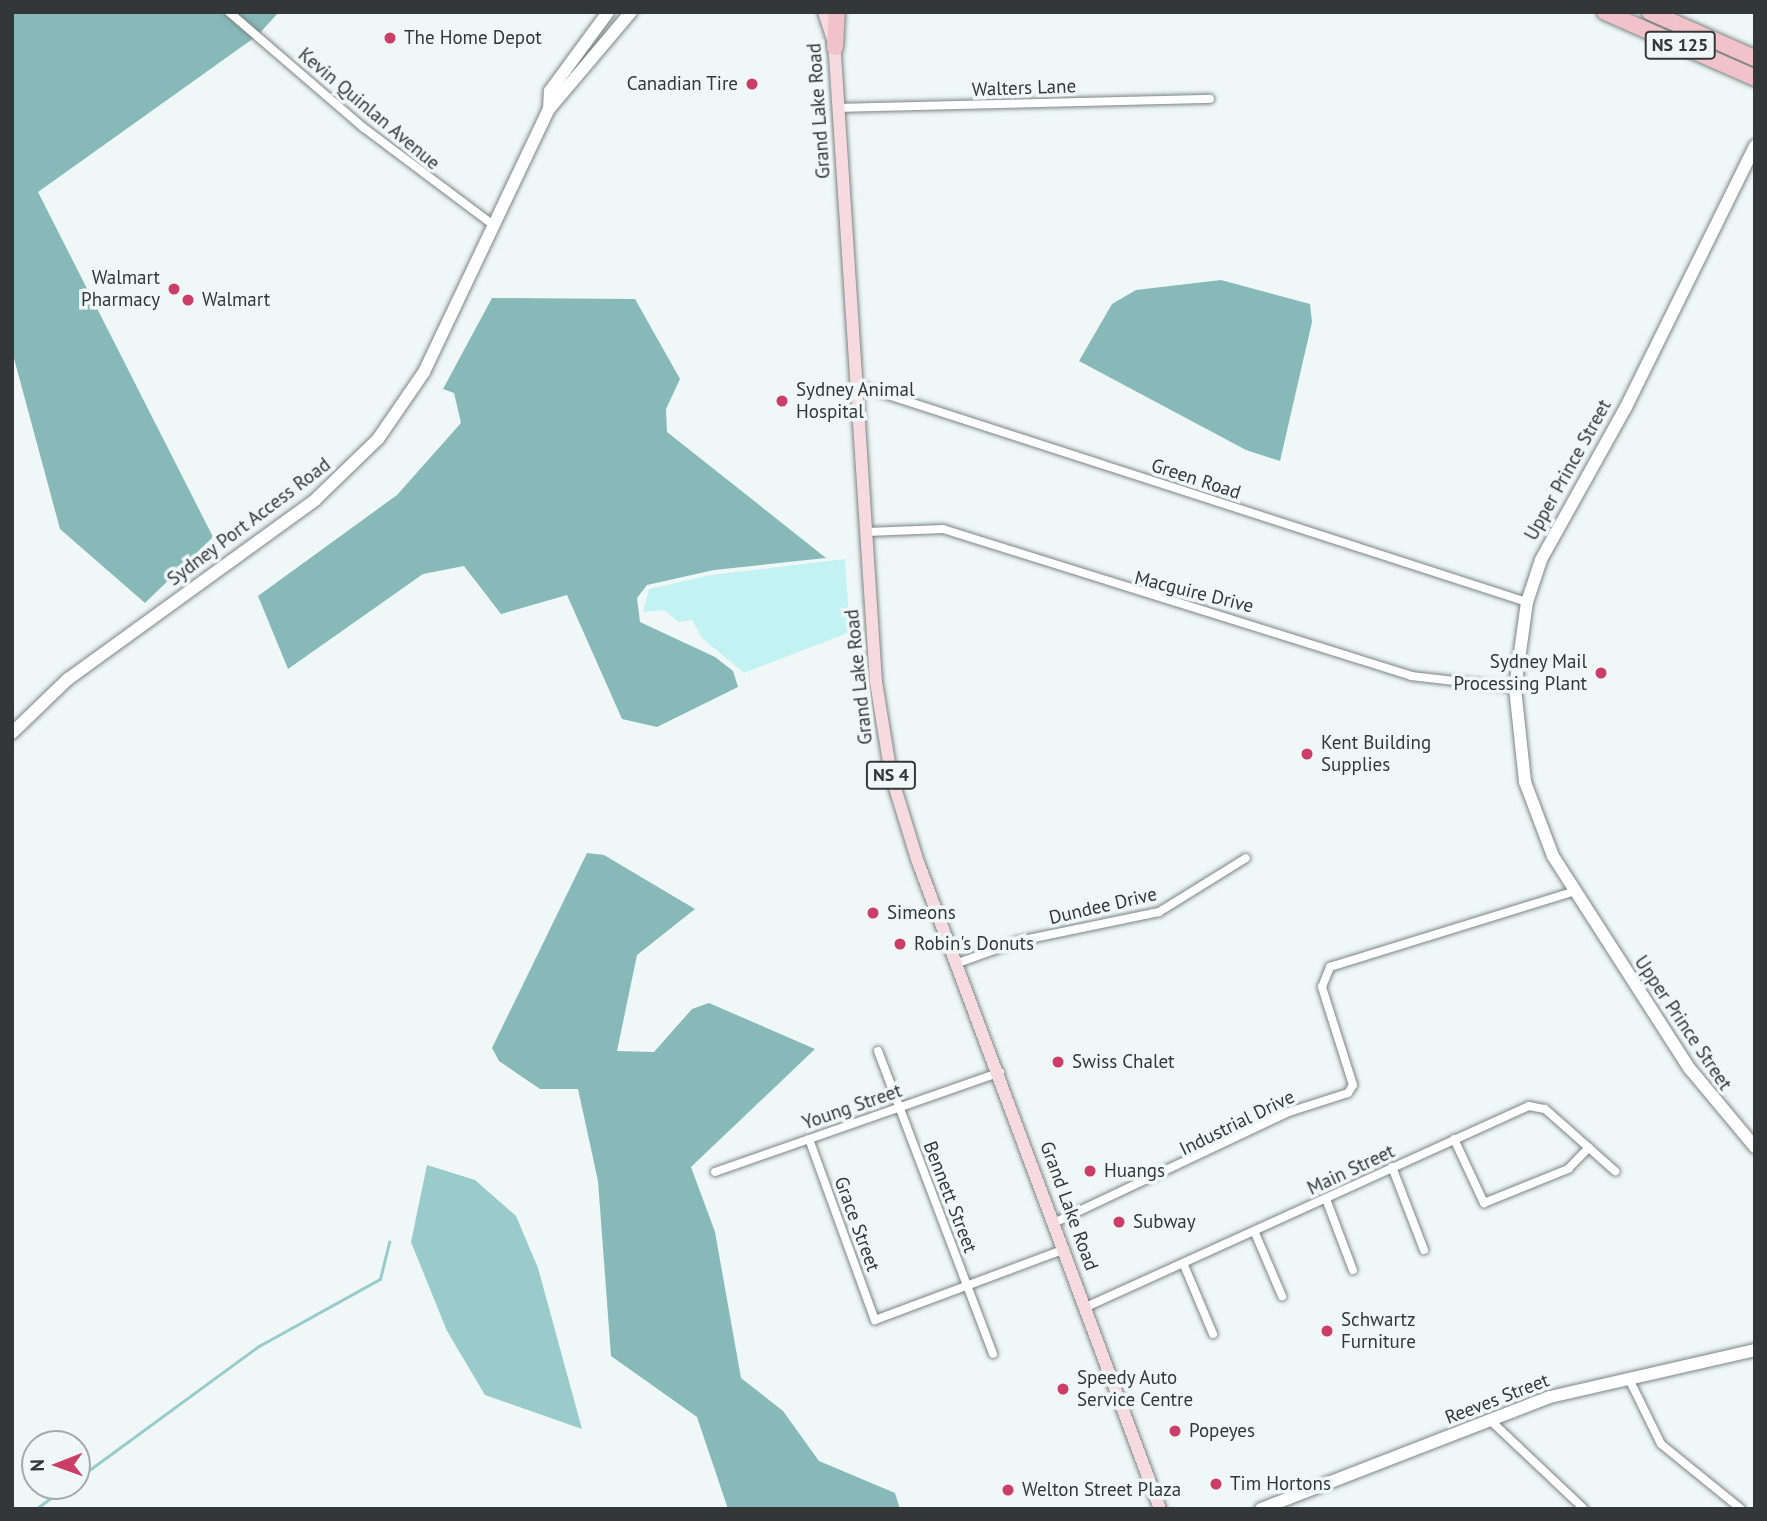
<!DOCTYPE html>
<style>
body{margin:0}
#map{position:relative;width:1767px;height:1521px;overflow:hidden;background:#eff7f7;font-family:"PT Sans",sans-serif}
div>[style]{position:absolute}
.green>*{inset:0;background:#c3f2f2}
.forest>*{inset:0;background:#88b9b9}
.water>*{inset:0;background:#99cbcb}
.stream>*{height:2.5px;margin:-1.25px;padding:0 1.25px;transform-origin:1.25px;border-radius:1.25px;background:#99cbcb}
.roads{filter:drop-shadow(0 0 2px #7c8484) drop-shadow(0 0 2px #7c8484)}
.street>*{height:8px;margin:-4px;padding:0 4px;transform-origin:4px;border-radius:4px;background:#fff}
.secondary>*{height:12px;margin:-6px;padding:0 6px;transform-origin:6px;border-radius:6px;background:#fff}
.primary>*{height:12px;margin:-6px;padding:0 6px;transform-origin:6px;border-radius:6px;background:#f7dadf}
.highway>*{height:16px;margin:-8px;padding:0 8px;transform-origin:8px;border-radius:8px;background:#f1c2ca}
.dots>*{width:19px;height:19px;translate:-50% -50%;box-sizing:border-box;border:4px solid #eff7f7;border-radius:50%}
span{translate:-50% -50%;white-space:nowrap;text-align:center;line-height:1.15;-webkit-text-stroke:7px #eff7f7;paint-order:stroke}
.shield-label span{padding:2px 5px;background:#eff7f7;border:2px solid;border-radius:5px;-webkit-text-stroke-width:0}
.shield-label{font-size:18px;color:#343737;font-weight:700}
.poi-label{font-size:19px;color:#343737}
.left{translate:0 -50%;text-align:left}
.right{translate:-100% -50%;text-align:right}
.street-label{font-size:19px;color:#343737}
.frame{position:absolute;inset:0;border:14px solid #343737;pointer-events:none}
.north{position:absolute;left:21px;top:1430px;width:70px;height:70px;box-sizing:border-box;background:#eff7f7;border:2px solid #a4aaaa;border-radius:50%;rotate:269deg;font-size:19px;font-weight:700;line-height:28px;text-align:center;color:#343737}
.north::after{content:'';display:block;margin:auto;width:24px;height:32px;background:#cc3e68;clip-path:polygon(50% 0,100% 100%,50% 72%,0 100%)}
</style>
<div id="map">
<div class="green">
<i style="clip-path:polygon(845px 559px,850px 632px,744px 673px,702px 638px,692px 620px,679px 622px,664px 610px,643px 612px,649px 589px,711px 575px)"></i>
</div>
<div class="forest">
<i style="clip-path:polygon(12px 12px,279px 12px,258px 35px,38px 192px,213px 537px,145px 603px,60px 529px,12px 351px)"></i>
<i style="clip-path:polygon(1221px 280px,1310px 304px,1312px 322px,1280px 461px,1246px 450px,1079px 361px,1112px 304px,1136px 290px)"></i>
<i style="clip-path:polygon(492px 298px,635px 299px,680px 379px,666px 409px,667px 432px,826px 558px,714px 570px,647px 585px,637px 598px,640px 622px,715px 657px,733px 671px,738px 687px,657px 727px,622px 719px,567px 595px,501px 614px,464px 566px,423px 574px,288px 669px,258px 596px,397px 495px,461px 423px,454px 393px,443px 389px)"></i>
<i style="clip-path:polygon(587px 853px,604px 855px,695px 909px,637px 955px,617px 1051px,654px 1052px,692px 1009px,709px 1003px,815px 1049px,691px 1167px,715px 1232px,741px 1378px,783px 1411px,819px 1461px,895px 1493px,900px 1509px,728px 1509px,697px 1417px,611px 1356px,598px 1181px,578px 1089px,540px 1089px,499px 1061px,492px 1048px)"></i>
</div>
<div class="water">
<i style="clip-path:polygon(427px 1165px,475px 1180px,516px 1216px,538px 1268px,582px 1429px,485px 1395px,447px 1331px,411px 1242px)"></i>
</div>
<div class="stream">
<i style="left:77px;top:1479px;width:225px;rotate:-36.2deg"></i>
<i style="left:259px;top:1346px;width:138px;rotate:-29deg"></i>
<i style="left:380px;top:1279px;width:38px;rotate:-76deg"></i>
<i style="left:36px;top:1509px;width:39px;rotate:-37deg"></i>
</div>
<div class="roads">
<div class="street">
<i style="left:229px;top:12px;width:178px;rotate:40.7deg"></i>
<i style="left:364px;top:128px;width:161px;rotate:36.9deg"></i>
<i style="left:839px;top:108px;width:371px;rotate:-1.4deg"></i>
<i style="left:857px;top:385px;width:704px;rotate:17.95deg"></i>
<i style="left:867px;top:532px;width:76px;rotate:-2.3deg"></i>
<i style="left:943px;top:529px;width:491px;rotate:17.4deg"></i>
<i style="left:1411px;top:676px;width:105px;rotate:6.6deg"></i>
<i style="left:958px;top:963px;width:65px;rotate:-19.8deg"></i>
<i style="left:1019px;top:941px;width:143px;rotate:-11.7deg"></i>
<i style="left:1159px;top:912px;width:102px;rotate:-31.8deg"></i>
<i style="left:878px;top:1051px;width:324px;rotate:69.2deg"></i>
<i style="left:809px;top:1139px;width:193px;rotate:70deg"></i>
<i style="left:875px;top:1320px;width:203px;rotate:-20.5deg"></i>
<i style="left:1454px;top:1139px;width:71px;rotate:64.9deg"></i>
<i style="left:1484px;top:1203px;width:91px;rotate:-22deg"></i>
<i style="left:1568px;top:1169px;width:30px;rotate:-46deg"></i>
<i style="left:1392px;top:1167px;width:89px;rotate:68.9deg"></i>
<i style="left:715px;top:1172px;width:302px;rotate:-19.3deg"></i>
<i style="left:1326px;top:1199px;width:76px;rotate:69.2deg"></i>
<i style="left:1054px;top:1223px;width:260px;rotate:-25.3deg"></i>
<i style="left:1289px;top:1112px;width:62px;rotate:-17.9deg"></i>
<i style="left:1348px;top:1093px;width:9px;rotate:-58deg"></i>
<i style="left:1353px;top:1085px;width:103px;rotate:-107.6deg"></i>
<i style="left:1322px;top:987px;width:22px;rotate:-68deg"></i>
<i style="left:1330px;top:967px;width:253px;rotate:-17.2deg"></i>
<i style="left:1255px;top:1233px;width:69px;rotate:66.8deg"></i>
<i style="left:1184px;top:1265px;width:75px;rotate:67.2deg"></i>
<i style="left:1086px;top:1307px;width:486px;rotate:-24.4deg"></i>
<i style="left:1529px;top:1106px;width:16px;rotate:11deg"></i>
<i style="left:1545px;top:1109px;width:94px;rotate:41.5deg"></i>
<i style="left:1629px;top:1379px;width:72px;rotate:63.8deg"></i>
<i style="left:1661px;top:1444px;width:103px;rotate:39.1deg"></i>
<i style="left:1491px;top:1421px;width:128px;rotate:43.4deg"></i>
</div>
<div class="secondary">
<i style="left:549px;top:109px;width:127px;rotate:-49.8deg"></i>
<i style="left:1755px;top:146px;width:291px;rotate:116.3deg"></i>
<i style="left:1626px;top:407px;width:175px;rotate:119.1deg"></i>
<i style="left:1541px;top:560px;width:44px;rotate:108.4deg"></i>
<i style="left:1527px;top:602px;width:87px;rotate:97.9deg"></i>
<i style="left:1515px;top:688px;width:95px;rotate:83.9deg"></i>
<i style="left:1525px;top:782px;width:79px;rotate:69.3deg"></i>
<i style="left:1553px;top:856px;width:253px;rotate:57.3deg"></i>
<i style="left:1690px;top:1069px;width:102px;rotate:50.2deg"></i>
<i style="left:12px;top:733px;width:78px;rotate:-44deg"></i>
<i style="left:68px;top:679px;width:305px;rotate:-35.9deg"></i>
<i style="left:315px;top:500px;width:88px;rotate:-44.1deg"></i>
<i style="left:378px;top:439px;width:81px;rotate:-55.5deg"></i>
<i style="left:424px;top:372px;width:291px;rotate:-64.6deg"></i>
<i style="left:549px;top:109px;width:18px;rotate:-87deg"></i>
<i style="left:550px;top:91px;width:98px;rotate:-53.7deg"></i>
<i style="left:1261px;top:1509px;width:310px;rotate:-21.2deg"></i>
<i style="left:1550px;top:1397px;width:210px;rotate:-12.9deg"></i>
</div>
<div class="primary">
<i style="left:824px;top:12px;width:29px;rotate:72deg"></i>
<i style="left:834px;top:40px;width:643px;rotate:86.26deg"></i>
<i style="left:876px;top:682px;width:94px;rotate:80.8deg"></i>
<i style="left:891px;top:775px;width:91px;rotate:72.8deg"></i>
<i style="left:918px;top:862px;width:691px;rotate:69.49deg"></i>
</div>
<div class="highway">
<i style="left:1605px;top:12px;width:164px;rotate:23.7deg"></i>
<i style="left:1650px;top:12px;width:115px;rotate:23.7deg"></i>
<i style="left:835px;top:47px;width:35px;rotate:-87deg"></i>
</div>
</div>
<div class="dots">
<i style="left:390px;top:38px;background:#cc3e68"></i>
<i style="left:752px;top:84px;background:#cc3e68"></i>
<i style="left:174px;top:289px;background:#cc3e68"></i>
<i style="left:188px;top:300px;background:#cc3e68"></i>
<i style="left:782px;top:401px;background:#cc3e68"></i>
<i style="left:1601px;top:673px;background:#cc3e68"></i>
<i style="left:1307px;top:754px;background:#cc3e68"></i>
<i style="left:873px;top:913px;background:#cc3e68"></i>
<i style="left:900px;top:944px;background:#cc3e68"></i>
<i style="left:1058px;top:1062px;background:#cc3e68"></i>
<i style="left:1090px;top:1171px;background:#cc3e68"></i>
<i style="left:1119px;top:1222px;background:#cc3e68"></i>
<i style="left:1327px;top:1331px;background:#cc3e68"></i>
<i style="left:1063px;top:1389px;background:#cc3e68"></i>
<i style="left:1175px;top:1431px;background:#cc3e68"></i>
<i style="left:1216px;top:1484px;background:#cc3e68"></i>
<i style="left:1008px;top:1490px;background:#cc3e68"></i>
</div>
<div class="shield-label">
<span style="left:1680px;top:45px">NS 125</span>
<span style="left:891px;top:775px">NS 4</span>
</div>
<div class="poi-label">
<span class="left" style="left:404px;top:38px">The Home Depot</span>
<span class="right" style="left:738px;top:84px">Canadian Tire</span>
<span class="right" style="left:160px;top:289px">Walmart<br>Pharmacy</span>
<span class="left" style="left:202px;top:300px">Walmart</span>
<span class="left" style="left:796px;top:401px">Sydney Animal<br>Hospital</span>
<span class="right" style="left:1587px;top:673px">Sydney Mail<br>Processing Plant</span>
<span class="left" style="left:1321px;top:754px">Kent Building<br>Supplies</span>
<span class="left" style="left:887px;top:913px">Simeons</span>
<span class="left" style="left:914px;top:944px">Robin's Donuts</span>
<span class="left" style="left:1072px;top:1062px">Swiss Chalet</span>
<span class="left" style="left:1104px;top:1171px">Huangs</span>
<span class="left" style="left:1133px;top:1222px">Subway</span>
<span class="left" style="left:1341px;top:1331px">Schwartz<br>Furniture</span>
<span class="left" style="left:1077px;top:1389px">Speedy Auto<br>Service Centre</span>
<span class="left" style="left:1189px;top:1431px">Popeyes</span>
<span class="left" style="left:1230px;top:1484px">Tim Hortons</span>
<span class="left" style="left:1022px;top:1490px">Welton Street Plaza</span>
</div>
<div class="street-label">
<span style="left:1024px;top:88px;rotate:-2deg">Walters Lane</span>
<span style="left:369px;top:109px;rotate:40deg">Kevin Quinlan Avenue</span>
<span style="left:819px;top:111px;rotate:-94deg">Grand Lake Road</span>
<span style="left:1568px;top:470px;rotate:-61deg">Upper Prince Street</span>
<span style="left:1196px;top:479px;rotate:18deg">Green Road</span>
<span style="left:249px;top:522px;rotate:-37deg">Sydney Port Access Road</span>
<span style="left:1194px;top:592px;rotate:14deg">Macguire Drive</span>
<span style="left:859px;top:677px;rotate:-96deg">Grand Lake Road</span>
<span style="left:1103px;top:906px;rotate:-13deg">Dundee Drive</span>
<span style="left:1683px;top:1023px;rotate:56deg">Upper Prince Street</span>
<span style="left:852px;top:1107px;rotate:-19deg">Young Street</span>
<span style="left:1237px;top:1123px;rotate:-26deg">Industrial Drive</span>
<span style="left:1351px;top:1170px;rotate:-25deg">Main Street</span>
<span style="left:950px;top:1197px;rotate:69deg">Bennett Street</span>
<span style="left:1069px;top:1206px;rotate:70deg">Grand Lake Road</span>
<span style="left:857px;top:1224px;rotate:70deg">Grace Street</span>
<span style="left:1497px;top:1399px;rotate:-21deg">Reeves Street</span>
</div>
<div class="frame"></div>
<div class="north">N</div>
</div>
